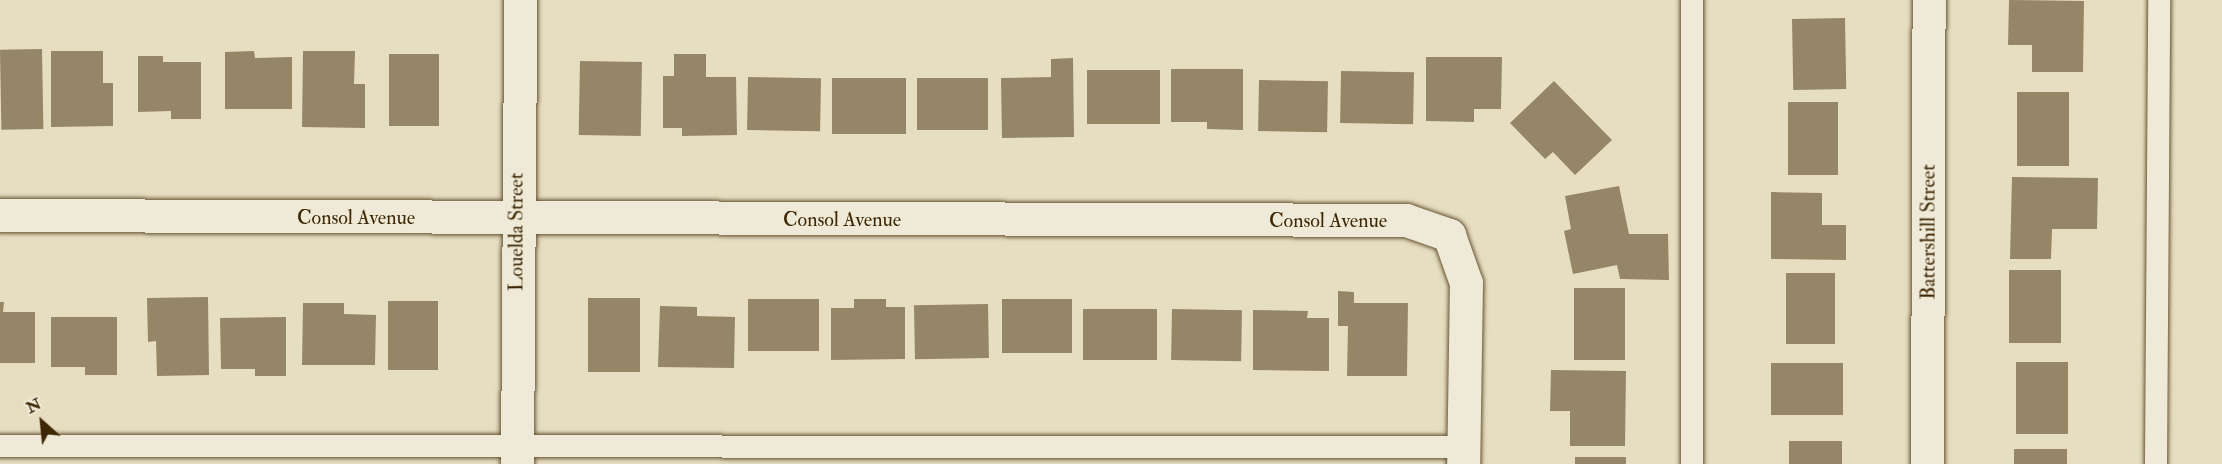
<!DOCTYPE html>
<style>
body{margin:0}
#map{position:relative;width:2222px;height:464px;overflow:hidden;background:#e7dec1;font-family:"IM FELL Double Pica",serif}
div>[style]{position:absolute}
.building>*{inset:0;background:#958667;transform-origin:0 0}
.roads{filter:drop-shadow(0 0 2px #685534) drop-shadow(0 0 2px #685534)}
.service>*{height:22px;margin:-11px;padding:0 11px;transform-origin:11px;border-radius:11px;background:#efead7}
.minor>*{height:33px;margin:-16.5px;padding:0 16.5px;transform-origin:16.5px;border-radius:16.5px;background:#efead7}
span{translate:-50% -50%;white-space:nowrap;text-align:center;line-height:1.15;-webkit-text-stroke:4.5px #efead7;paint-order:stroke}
.street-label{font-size:20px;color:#3d2705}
.north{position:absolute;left:12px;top:392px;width:60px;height:60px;-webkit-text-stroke:4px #efead7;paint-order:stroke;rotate:333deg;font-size:16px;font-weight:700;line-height:24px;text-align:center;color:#3d2705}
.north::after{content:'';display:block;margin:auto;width:21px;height:27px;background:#3d2705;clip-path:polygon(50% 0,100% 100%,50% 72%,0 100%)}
</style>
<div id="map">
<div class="building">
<i style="clip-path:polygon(2009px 0,2084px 1px,2083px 72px,2032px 72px,2032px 45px,2008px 45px)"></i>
<i style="left:1845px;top:18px;width:71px;height:53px;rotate:89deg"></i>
<i style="left:42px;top:49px;width:80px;height:42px;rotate:89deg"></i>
<i style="clip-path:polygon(51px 51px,103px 51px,103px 83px,113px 83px,113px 126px,51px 127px)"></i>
<i style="clip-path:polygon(254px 51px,255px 58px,292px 57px,292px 109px,225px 109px,225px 52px)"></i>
<i style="clip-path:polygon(303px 51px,355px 51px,354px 84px,365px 84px,365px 128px,302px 127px)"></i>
<i style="left:389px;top:54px;width:50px;height:72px"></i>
<i style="clip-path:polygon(674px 54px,706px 54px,706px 77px,736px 77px,737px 135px,682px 136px,682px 128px,663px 128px,663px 76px,674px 76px)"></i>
<i style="clip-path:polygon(138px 56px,163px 56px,163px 62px,201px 62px,201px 119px,171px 119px,171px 111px,138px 112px)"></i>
<i style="clip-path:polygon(1426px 57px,1502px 57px,1501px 109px,1474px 109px,1474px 122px,1426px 121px)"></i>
<i style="clip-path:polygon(1073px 58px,1074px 137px,1002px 138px,1001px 78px,1051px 77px,1051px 59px)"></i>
<i style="left:580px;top:61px;width:62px;height:74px;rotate:1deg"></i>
<i style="clip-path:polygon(1171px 69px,1243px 69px,1243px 130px,1207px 129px,1207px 122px,1171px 122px)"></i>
<i style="left:1087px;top:70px;width:73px;height:54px"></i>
<i style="left:1341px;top:71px;width:73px;height:52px;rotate:1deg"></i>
<i style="left:748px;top:77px;width:73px;height:53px;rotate:1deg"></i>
<i style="left:906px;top:78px;width:56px;height:74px;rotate:90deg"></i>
<i style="left:917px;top:78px;width:71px;height:52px"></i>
<i style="left:1259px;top:80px;width:69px;height:51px;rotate:1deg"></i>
<i style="clip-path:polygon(1554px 81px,1612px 140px,1575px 175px,1553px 152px,1545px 159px,1510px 123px)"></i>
<i style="left:2069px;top:92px;width:74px;height:52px;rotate:90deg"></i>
<i style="left:1788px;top:102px;width:50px;height:73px"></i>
<i style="clip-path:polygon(2012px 177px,2098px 178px,2097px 229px,2052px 229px,2051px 259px,2010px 259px)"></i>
<i style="clip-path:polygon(1619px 186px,1629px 234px,1668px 234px,1669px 280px,1620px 279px,1617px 265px,1573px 274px,1564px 231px,1571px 229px,1565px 196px)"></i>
<i style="clip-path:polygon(1771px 192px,1822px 193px,1822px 225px,1846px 225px,1846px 260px,1771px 259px)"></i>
<i style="left:2061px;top:270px;width:73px;height:52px;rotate:90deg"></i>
<i style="left:1835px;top:273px;width:71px;height:49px;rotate:90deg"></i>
<i style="left:1574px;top:288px;width:51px;height:72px"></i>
<i style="clip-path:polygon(1338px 291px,1354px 292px,1354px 303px,1408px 303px,1407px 376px,1347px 376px,1348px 326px,1338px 326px)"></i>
<i style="clip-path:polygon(208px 297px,209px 375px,157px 376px,156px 341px,148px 342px,147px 298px)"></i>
<i style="left:640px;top:298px;width:74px;height:52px;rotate:90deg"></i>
<i style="left:748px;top:299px;width:71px;height:52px"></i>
<i style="clip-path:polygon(854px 299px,886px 299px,886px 307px,905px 307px,905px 359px,831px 360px,831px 308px,854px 308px)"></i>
<i style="left:1072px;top:299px;width:54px;height:70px;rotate:90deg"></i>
<i style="left:388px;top:301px;width:50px;height:69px"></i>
<i style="clip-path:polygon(0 302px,4px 302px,3px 312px,35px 312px,35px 363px,0 363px)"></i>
<i style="clip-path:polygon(303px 303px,344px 303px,344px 314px,376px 315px,375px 365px,302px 365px)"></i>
<i style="left:988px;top:304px;width:54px;height:74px;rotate:89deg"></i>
<i style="clip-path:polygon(660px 306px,697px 307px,697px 316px,735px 317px,734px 368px,658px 367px)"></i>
<i style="left:1157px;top:309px;width:51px;height:74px;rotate:90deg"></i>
<i style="left:1172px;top:309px;width:70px;height:51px;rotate:1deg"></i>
<i style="clip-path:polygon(1253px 310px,1308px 311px,1307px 318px,1329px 318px,1329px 371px,1253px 370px)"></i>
<i style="clip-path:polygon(51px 317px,117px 317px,117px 375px,85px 375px,85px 367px,51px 367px)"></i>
<i style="clip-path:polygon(286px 317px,286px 376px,255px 376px,255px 369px,221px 369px,220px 318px)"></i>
<i style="left:2016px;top:362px;width:52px;height:72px"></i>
<i style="left:1771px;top:363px;width:72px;height:52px"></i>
<i style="clip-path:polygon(1551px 370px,1626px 371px,1625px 446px,1570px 446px,1570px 411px,1550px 411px)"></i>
<i style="left:1789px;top:441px;width:53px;height:23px"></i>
<i style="left:2014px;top:449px;width:53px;height:15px"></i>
<i style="left:1575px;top:457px;width:51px;height:7px"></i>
</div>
<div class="roads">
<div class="service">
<i style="left:0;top:446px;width:1463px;rotate:0.04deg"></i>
<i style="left:1692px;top:464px;width:464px;rotate:-90deg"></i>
<i style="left:2156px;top:464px;width:464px;rotate:-89.6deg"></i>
</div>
<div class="minor">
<i style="left:0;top:215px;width:1406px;rotate:0.2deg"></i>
<i style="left:1406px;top:220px;width:46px;rotate:19.2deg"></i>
<i style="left:1449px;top:235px;width:51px;rotate:70.5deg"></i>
<i style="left:1466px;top:283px;width:181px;rotate:90.9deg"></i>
<i style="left:517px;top:464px;width:464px;rotate:-89.6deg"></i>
<i style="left:1927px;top:464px;width:464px;rotate:-89.8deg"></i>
</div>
</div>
<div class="street-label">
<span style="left:356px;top:217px">Consol Avenue</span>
<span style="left:842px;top:219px">Consol Avenue</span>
<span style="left:1328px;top:220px">Consol Avenue</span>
<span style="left:516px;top:232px;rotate:-90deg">Louelda Street</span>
<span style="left:1928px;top:232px;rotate:-90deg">Battershill Street</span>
</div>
<div class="north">N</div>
</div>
